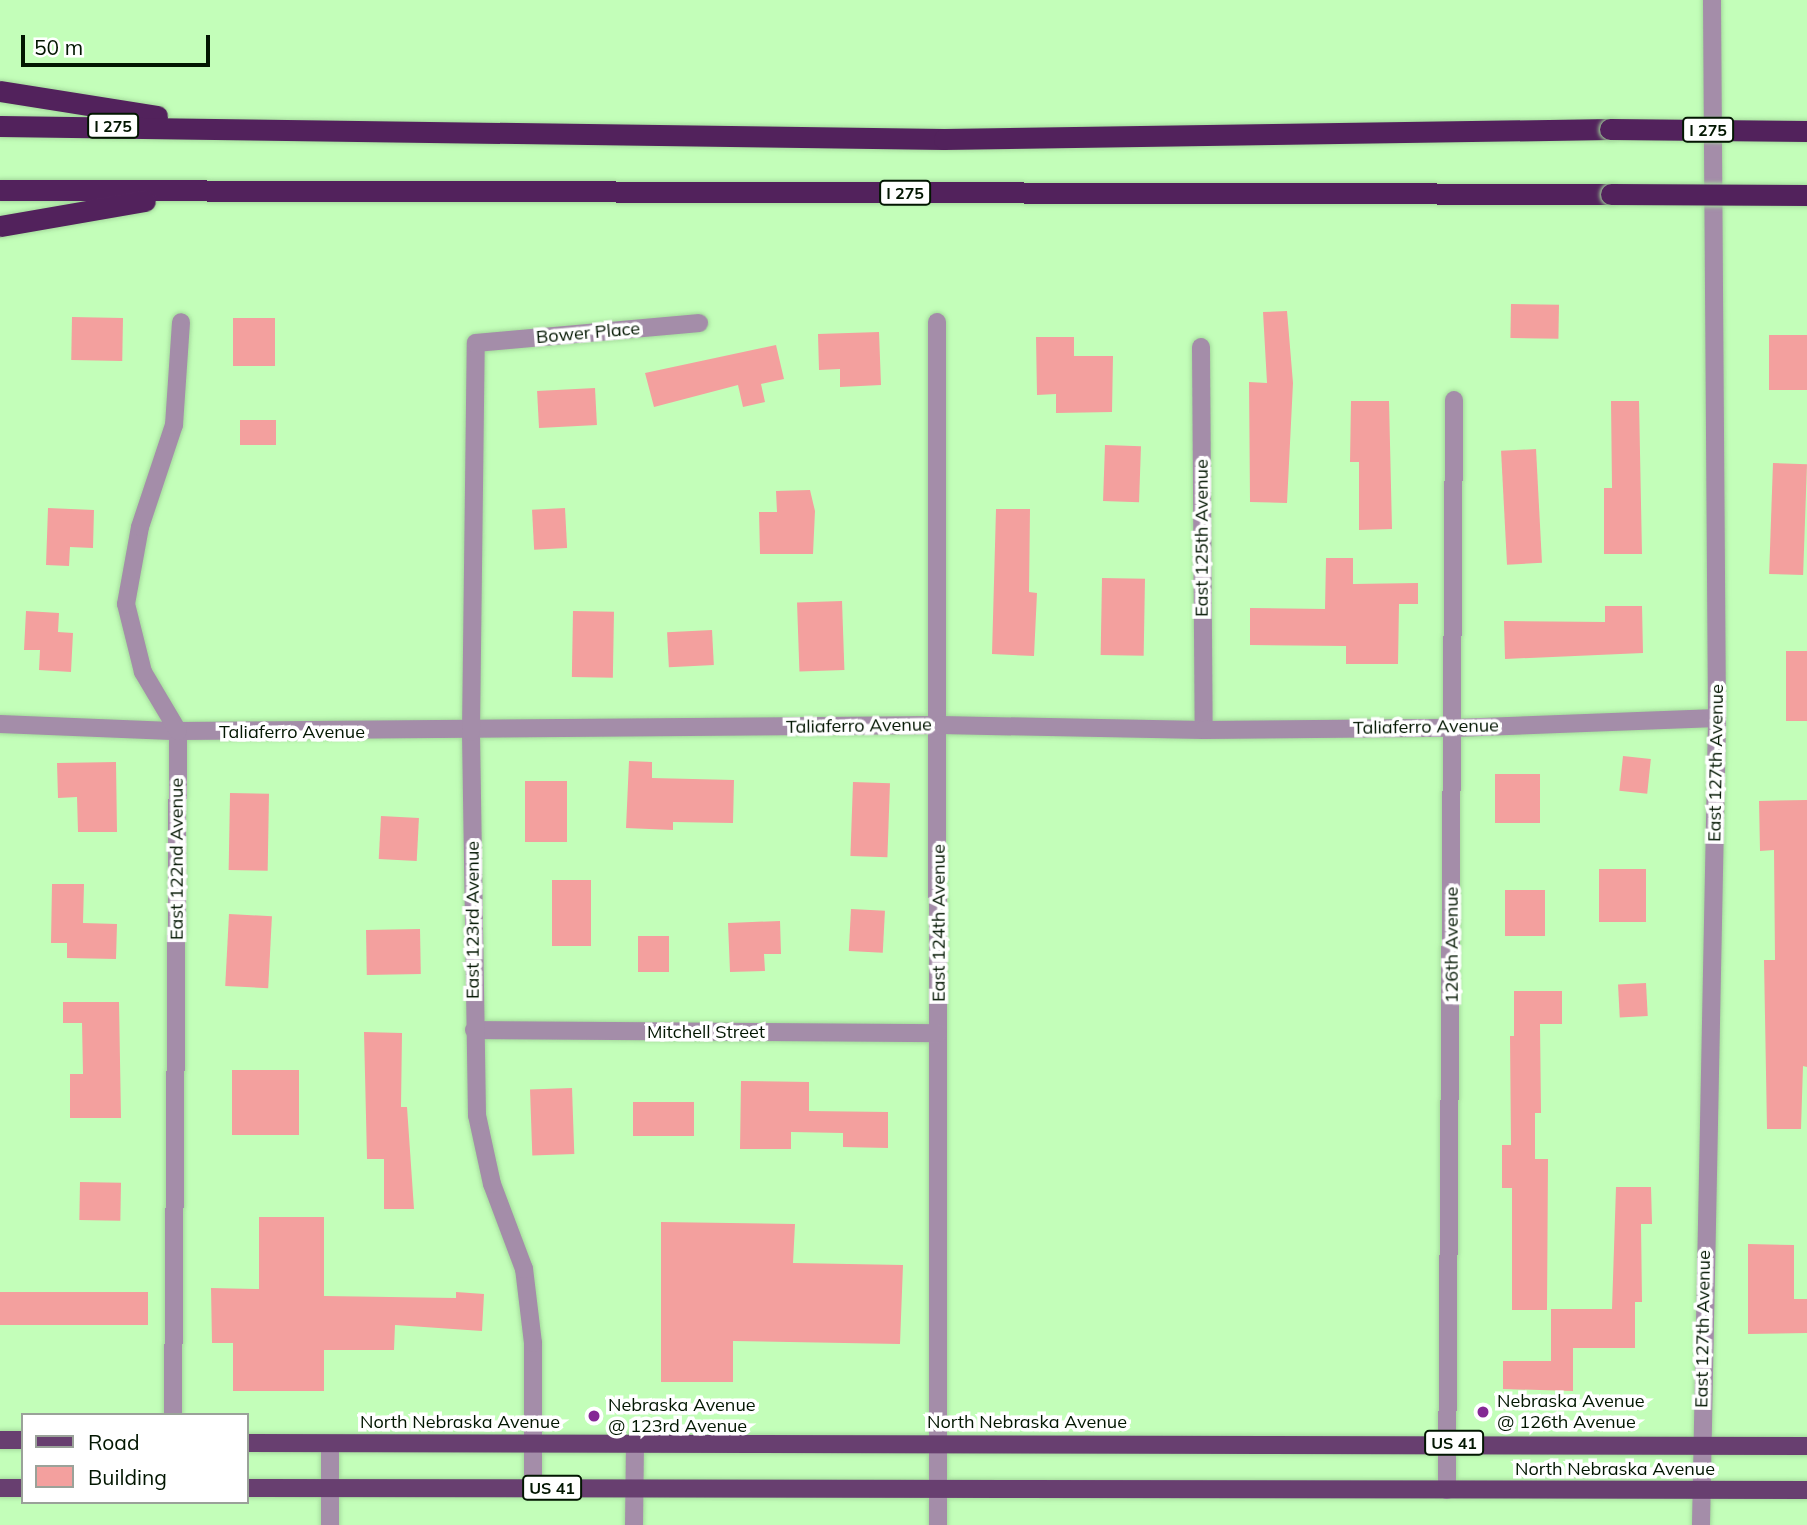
<!DOCTYPE html>
<style>
body{margin:0}
#map{position:relative;width:1807px;height:1525px;overflow:hidden;background:#c3feb9;font-family:Mulish,sans-serif}
div>[style]{position:absolute}
.building>*{inset:0;background:#f3a09e;transform-origin:0 0}
.roads{filter:drop-shadow(0 0 2px #a4d99c) drop-shadow(0 0 2px #a4d99c)}
.minor>*{height:18px;margin:-9px;padding:0 9px;transform-origin:9px;border-radius:9px;background:#a48da9}
.primary>*{height:18px;margin:-9px;padding:0 9px;transform-origin:9px;border-radius:9px;background:#683f70}
.motorway>*{height:21px;margin:-10.5px;padding:0 10.5px;transform-origin:10.5px;border-radius:10.5px;background:#52225c}
.bridges{filter:drop-shadow(0 0 2px #a4d99c) drop-shadow(0 0 2px #a4d99c)}
.motorway-bridge>*{height:21px;margin:-10.5px;padding:0 10.5px;transform-origin:10.5px;border-radius:10.5px;background:#52225c}
.dots>*{width:19px;height:19px;translate:-50% -50%;box-sizing:border-box;border:4px solid #fff;border-radius:50%}
span{translate:-50% -50%;white-space:nowrap;text-align:center;line-height:1.15;-webkit-text-stroke:7px #fff;paint-order:stroke}
.shield-label span{padding:2px 5px;background:#fff;border:2px solid;border-radius:5px;-webkit-text-stroke-width:0}
.shield-label{font-size:16px;color:#021601;font-weight:700}
.street-label{font-size:18px;color:#021601}
.poi-label{font-size:18px;color:#021601}
.left{translate:0 -50%;text-align:left}
.legend{position:absolute;left:21px;top:1413px;width:228px;height:91px;box-sizing:border-box;background:#fff;border:2px solid #9aa299;margin:0;padding:9px 12px;list-style:none;font-size:21px;color:#021601}
.legend li{display:flex;align-items:center;gap:14px;height:35px}
.legend b{width:35px;border:2px solid #9aa299}
.scale{position:absolute;left:21px;top:35px;width:189px;height:32px;box-sizing:border-box;border:4px solid #021601;border-top:0;padding-left:9px;font-size:21px;line-height:24px;white-space:nowrap;color:#021601;-webkit-text-stroke:5px #fff;paint-order:stroke}
</style>
<div id="map">
<div class="building">
<i style="left:1511px;top:304px;width:48px;height:34px;rotate:1deg"></i>
<i style="clip-path:polygon(1287px 311px,1293px 383px,1287px 503px,1250px 502px,1249px 382px,1267px 383px,1263px 312px)"></i>
<i style="left:72px;top:317px;width:51px;height:43px;rotate:1deg"></i>
<i style="left:233px;top:318px;width:42px;height:48px"></i>
<i style="clip-path:polygon(879px 332px,881px 385px,840px 387px,840px 369px,819px 370px,818px 334px)"></i>
<i style="left:1769px;top:335px;width:38px;height:55px"></i>
<i style="clip-path:polygon(1036px 337px,1074px 337px,1074px 356px,1113px 356px,1112px 412px,1056px 413px,1056px 394px,1037px 395px)"></i>
<i style="clip-path:polygon(776px 345px,784px 379px,761px 384px,765px 402px,743px 407px,738px 385px,654px 407px,645px 373px)"></i>
<i style="left:595px;top:388px;width:37px;height:58px;rotate:87deg"></i>
<i style="clip-path:polygon(1351px 401px,1389px 401px,1392px 529px,1359px 530px,1359px 462px,1350px 462px)"></i>
<i style="clip-path:polygon(1611px 401px,1639px 401px,1642px 554px,1604px 554px,1604px 488px,1612px 488px)"></i>
<i style="left:276px;top:420px;width:25px;height:36px;rotate:90deg"></i>
<i style="left:1105px;top:445px;width:36px;height:56px;rotate:2deg"></i>
<i style="left:1536px;top:449px;width:114px;height:35px;rotate:87deg"></i>
<i style="left:1773px;top:463px;width:34px;height:111px;rotate:2deg"></i>
<i style="clip-path:polygon(810px 490px,815px 511px,813px 554px,760px 554px,759px 512px,777px 512px,776px 491px)"></i>
<i style="clip-path:polygon(48px 508px,94px 510px,93px 548px,70px 547px,69px 566px,46px 565px)"></i>
<i style="left:565px;top:508px;width:40px;height:33px;rotate:87deg"></i>
<i style="clip-path:polygon(996px 509px,1030px 509px,1029px 592px,1037px 593px,1034px 656px,992px 654px)"></i>
<i style="clip-path:polygon(1326px 558px,1353px 558px,1353px 584px,1418px 583px,1418px 604px,1399px 604px,1398px 664px,1346px 664px,1346px 646px,1250px 645px,1250px 608px,1325px 609px)"></i>
<i style="left:1102px;top:578px;width:43px;height:77px;rotate:1deg"></i>
<i style="left:842px;top:601px;width:69px;height:45px;rotate:88deg"></i>
<i style="clip-path:polygon(1605px 606px,1642px 606px,1643px 653px,1505px 659px,1504px 621px,1605px 622px)"></i>
<i style="clip-path:polygon(26px 611px,59px 613px,58px 632px,73px 633px,71px 672px,39px 670px,40px 650px,24px 650px)"></i>
<i style="left:573px;top:611px;width:41px;height:66px;rotate:1deg"></i>
<i style="left:712px;top:630px;width:35px;height:45px;rotate:87deg"></i>
<i style="left:1786px;top:651px;width:21px;height:70px"></i>
<i style="left:1623px;top:756px;width:28px;height:35px;rotate:6deg"></i>
<i style="clip-path:polygon(629px 761px,652px 762px,652px 778px,734px 780px,733px 823px,673px 822px,673px 830px,626px 828px)"></i>
<i style="clip-path:polygon(116px 762px,117px 832px,78px 832px,77px 797px,58px 798px,57px 763px)"></i>
<i style="left:1495px;top:774px;width:45px;height:49px"></i>
<i style="left:525px;top:781px;width:42px;height:61px"></i>
<i style="left:853px;top:782px;width:37px;height:74px;rotate:2deg"></i>
<i style="left:230px;top:793px;width:39px;height:77px;rotate:1deg"></i>
<i style="clip-path:polygon(1807px 800px,1807px 1067px,1803px 1066px,1801px 1129px,1767px 1129px,1764px 960px,1775px 960px,1774px 850px,1760px 851px,1759px 801px)"></i>
<i style="left:381px;top:816px;width:38px;height:43px;rotate:3deg"></i>
<i style="left:1599px;top:869px;width:47px;height:53px"></i>
<i style="left:552px;top:880px;width:39px;height:66px"></i>
<i style="clip-path:polygon(52px 884px,84px 884px,83px 923px,117px 924px,116px 959px,67px 958px,67px 943px,51px 943px)"></i>
<i style="left:1505px;top:890px;width:40px;height:46px"></i>
<i style="left:851px;top:909px;width:34px;height:42px;rotate:3deg"></i>
<i style="left:229px;top:914px;width:43px;height:72px;rotate:3deg"></i>
<i style="clip-path:polygon(780px 921px,781px 954px,764px 954px,765px 971px,730px 972px,728px 923px)"></i>
<i style="left:420px;top:929px;width:45px;height:54px;rotate:89deg"></i>
<i style="left:638px;top:936px;width:31px;height:36px"></i>
<i style="left:1646px;top:983px;width:33px;height:28px;rotate:87deg"></i>
<i style="clip-path:polygon(1514px 991px,1562px 991px,1562px 1024px,1540px 1024px,1541px 1113px,1535px 1113px,1535px 1159px,1548px 1159px,1547px 1310px,1512px 1310px,1512px 1188px,1502px 1188px,1502px 1145px,1511px 1145px,1510px 1036px,1514px 1036px)"></i>
<i style="clip-path:polygon(63px 1002px,119px 1002px,121px 1118px,70px 1118px,70px 1074px,83px 1074px,82px 1023px,63px 1023px)"></i>
<i style="clip-path:polygon(364px 1032px,402px 1033px,401px 1107px,407px 1107px,414px 1209px,384px 1209px,384px 1159px,367px 1159px)"></i>
<i style="left:299px;top:1070px;width:65px;height:67px;rotate:90deg"></i>
<i style="clip-path:polygon(741px 1081px,809px 1082px,809px 1111px,888px 1112px,888px 1148px,843px 1147px,843px 1133px,791px 1132px,791px 1149px,740px 1149px)"></i>
<i style="left:572px;top:1088px;width:66px;height:42px;rotate:88deg"></i>
<i style="left:633px;top:1102px;width:61px;height:34px"></i>
<i style="left:80px;top:1182px;width:41px;height:38px;rotate:1deg"></i>
<i style="clip-path:polygon(1616px 1187px,1651px 1187px,1652px 1224px,1641px 1224px,1642px 1302px,1635px 1302px,1635px 1348px,1573px 1348px,1573px 1391px,1503px 1389px,1503px 1361px,1551px 1361px,1551px 1309px,1612px 1309px)"></i>
<i style="clip-path:polygon(259px 1217px,324px 1217px,324px 1296px,456px 1298px,456px 1292px,484px 1294px,482px 1331px,395px 1325px,394px 1350px,324px 1350px,324px 1391px,233px 1391px,233px 1343px,212px 1343px,211px 1288px,259px 1289px)"></i>
<i style="clip-path:polygon(661px 1222px,795px 1224px,793px 1263px,903px 1265px,900px 1344px,733px 1341px,733px 1382px,661px 1382px)"></i>
<i style="clip-path:polygon(1748px 1244px,1794px 1245px,1794px 1299px,1807px 1299px,1807px 1333px,1748px 1334px)"></i>
<i style="left:0;top:1292px;width:148px;height:33px"></i>
</div>
<div class="roads">
<div class="minor">
<i style="left:937px;top:322px;width:1203px;rotate:89.95deg"></i>
<i style="left:1201px;top:347px;width:383px;rotate:89.6deg"></i>
<i style="left:0;top:724px;width:178px;rotate:2.3deg"></i>
<i style="left:178px;top:731px;width:762px;rotate:-0.45deg"></i>
<i style="left:940px;top:725px;width:264px;rotate:1.1deg"></i>
<i style="left:1204px;top:730px;width:250px;rotate:-0.5deg"></i>
<i style="left:1454px;top:728px;width:263px;rotate:-2.2deg"></i>
<i style="left:474px;top:1030px;width:464px;rotate:0.4deg"></i>
<i style="left:173px;top:1415px;width:684px;rotate:-89.58deg"></i>
<i style="left:178px;top:731px;width:69px;rotate:-120.7deg"></i>
<i style="left:143px;top:672px;width:70px;rotate:-104deg"></i>
<i style="left:126px;top:604px;width:78px;rotate:-79.7deg"></i>
<i style="left:140px;top:527px;width:108px;rotate:-71.6deg"></i>
<i style="left:174px;top:425px;width:103px;rotate:-86.1deg"></i>
<i style="left:533px;top:1488px;width:145px;rotate:-90deg"></i>
<i style="left:533px;top:1343px;width:75px;rotate:-96.9deg"></i>
<i style="left:524px;top:1269px;width:91px;rotate:-110.6deg"></i>
<i style="left:492px;top:1184px;width:71px;rotate:-102.3deg"></i>
<i style="left:477px;top:1115px;width:383px;rotate:-90.9deg"></i>
<i style="left:471px;top:732px;width:389px;rotate:-89.3deg"></i>
<i style="left:476px;top:343px;width:224px;rotate:-5.1deg"></i>
<i style="left:1447px;top:1490px;width:1090px;rotate:-89.63deg"></i>
<i style="left:330px;top:1525px;width:81px;rotate:-90deg"></i>
<i style="left:634px;top:1525px;width:83px;rotate:-89.3deg"></i>
<i style="left:1701px;top:1525px;width:807px;rotate:-88.86deg"></i>
<i style="left:1717px;top:718px;width:718px;rotate:-90.4deg"></i>
</div>
<div class="primary">
<i style="left:0;top:1440px;width:23px"></i>
<i style="left:247px;top:1443px;width:1560px;rotate:0.11deg"></i>
<i style="left:0;top:1488px;width:23px"></i>
<i style="left:247px;top:1488px;width:1560px;rotate:0.07deg"></i>
</div>
<div class="motorway">
<i style="left:0;top:91px;width:159px;rotate:9deg"></i>
<i style="left:0;top:126px;width:944px;rotate:0.79deg"></i>
<i style="left:944px;top:139px;width:666px;rotate:-0.86deg"></i>
<i style="left:0;top:190px;width:1611px;rotate:0.14deg"></i>
<i style="left:0;top:226px;width:147px;rotate:-9.8deg"></i>
</div>
</div>
<div class="bridges">
<div class="motorway-bridge">
<i style="left:1610px;top:129px;width:197px;rotate:0.6deg"></i>
<i style="left:1611px;top:194px;width:196px;rotate:0.3deg"></i>
</div>
</div>
<div class="dots">
<i style="left:1483px;top:1412px;background:#842894"></i>
<i style="left:594px;top:1416px;background:#842894"></i>
</div>
<div class="shield-label">
<span style="left:113px;top:126px">I 275</span>
<span style="left:1708px;top:130px">I 275</span>
<span style="left:905px;top:193px">I 275</span>
<span style="left:1454px;top:1443px">US 41</span>
<span style="left:552px;top:1488px">US 41</span>
</div>
<div class="street-label">
<span style="left:588px;top:333px;rotate:-5deg">Bower Place</span>
<span style="left:1202px;top:538px;rotate:-90deg">East 125th Avenue</span>
<span style="left:859px;top:726px;rotate:-1deg">Taliaferro Avenue</span>
<span style="left:1426px;top:727px;rotate:-1deg">Taliaferro Avenue</span>
<span style="left:292px;top:732px">Taliaferro Avenue</span>
<span style="left:1716px;top:763px;rotate:-89deg">East 127th Avenue</span>
<span style="left:177px;top:859px;rotate:-90deg">East 122nd Avenue</span>
<span style="left:473px;top:920px;rotate:-90deg">East 123rd Avenue</span>
<span style="left:939px;top:923px;rotate:-90deg">East 124th Avenue</span>
<span style="left:1452px;top:945px;rotate:-90deg">126th Avenue</span>
<span style="left:706px;top:1032px">Mitchell Street</span>
<span style="left:1703px;top:1329px;rotate:-89deg">East 127th Avenue</span>
<span style="left:460px;top:1422px">North Nebraska Avenue</span>
<span style="left:1027px;top:1422px">North Nebraska Avenue</span>
<span style="left:1615px;top:1469px">North Nebraska Avenue</span>
</div>
<div class="poi-label">
<span class="left" style="left:1497px;top:1412px">Nebraska Avenue<br>@ 126th Avenue</span>
<span class="left" style="left:608px;top:1416px">Nebraska Avenue<br>@ 123rd Avenue</span>
</div>
<ul class="legend">
<li><b style="height:9px;background:#683f70"></b>Road</li>
<li><b style="height:19px;background:#f3a09e"></b>Building</li>
</ul>
<div class="scale">50 m</div>
</div>
